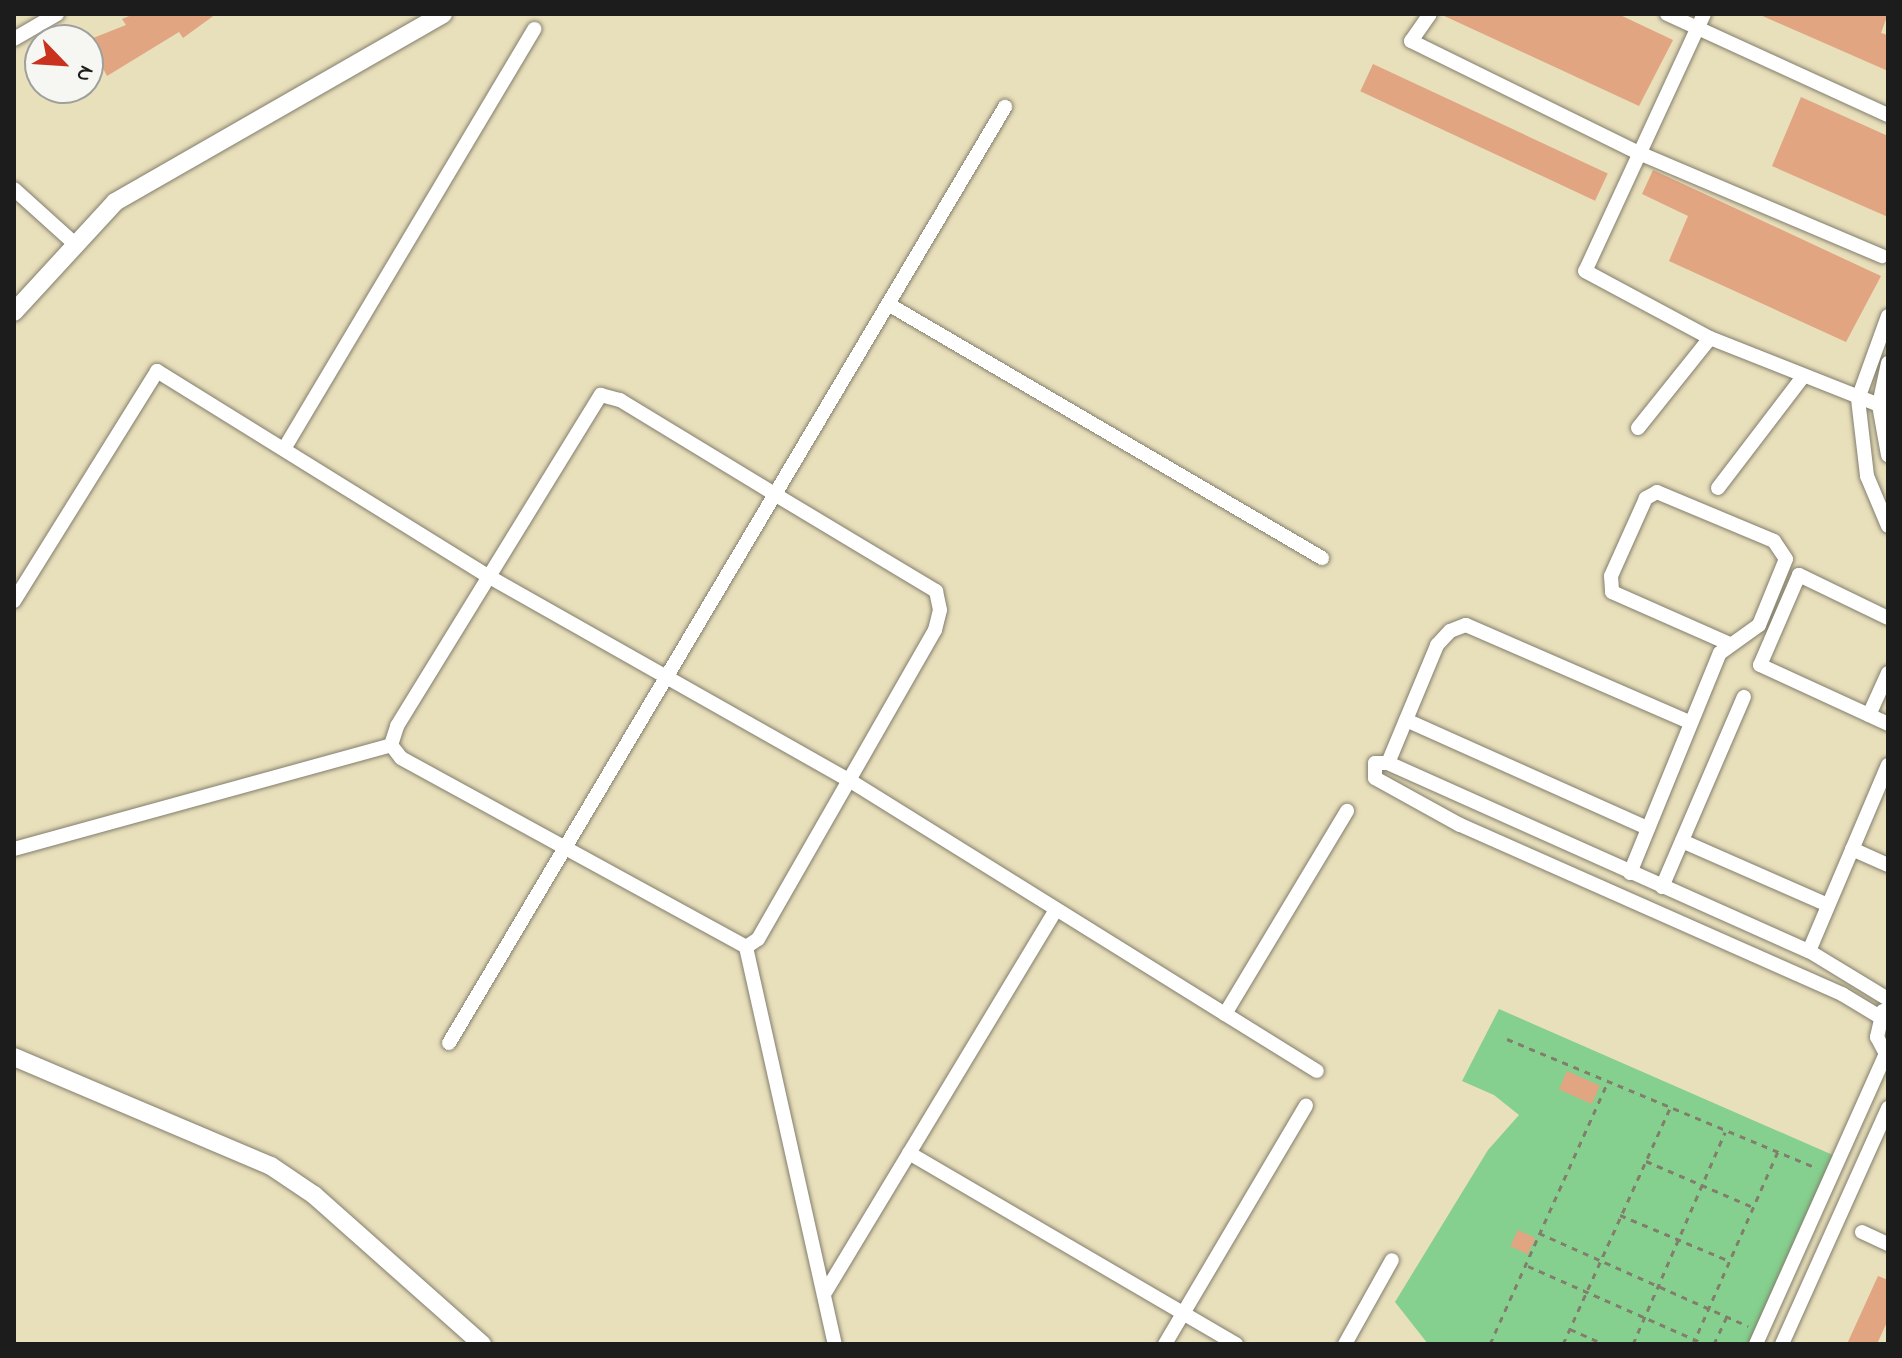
<!DOCTYPE html>
<style>
body{margin:0}
#map{position:relative;width:1902px;height:1358px;overflow:hidden;background:#e8dfbb;font-family:"Indie Flower",sans-serif}
div>[style]{position:absolute}
.green>*{inset:0;background:#85d08e}
.building>*{inset:0;background:#e2a582;transform-origin:0 0}
.path>*{height:3px;margin-top:-1.5px;transform-origin:0;background:repeating-linear-gradient(90deg,#827e6c 0 6px,transparent 0 12px)}
.roads{filter:drop-shadow(0 0 2px #827e6c) drop-shadow(0 0 2px #827e6c)}
.minor>*{height:14px;margin:-7px;padding:0 7px;transform-origin:7px;border-radius:7px;background:#fff}
.tertiary>*{height:18px;margin:-9px;padding:0 9px;transform-origin:9px;border-radius:9px;background:#fff}
span{translate:-50% -50%;white-space:nowrap;text-align:center;line-height:1.15;-webkit-text-stroke:6px #f6f6f2;paint-order:stroke}
.frame{position:absolute;inset:0;border:16px solid #1c1c1c;pointer-events:none}
.north{position:absolute;left:24px;top:24px;width:80px;height:80px;box-sizing:border-box;background:#f6f6f2;border:2px solid #9f9f9c;border-radius:50%;rotate:115deg;font-size:22px;font-weight:700;line-height:32px;text-align:center;color:#1c1c1c}
.north::after{content:'';display:block;margin:auto;width:28px;height:36px;background:#c8321e;clip-path:polygon(50% 0,100% 100%,50% 72%,0 100%)}
</style>
<div id="map">
<div class="green">
<i style="clip-path:polygon(1499px 1009px,1842px 1159px,1756px 1344px,1428px 1344px,1395px 1302px,1488px 1150px,1519px 1115px,1494px 1095px,1462px 1081px)"></i>
</div>
<div class="building">
<i style="clip-path:polygon(134px 14px,216px 14px,183px 38px,179px 32px,107px 76px,88px 40px,126px 25px,122px 19px)"></i>
<i style="clip-path:polygon(1440px 14px,1618px 14px,1673px 40px,1639px 106px)"></i>
<i style="clip-path:polygon(1758px 14px,1888px 14px,1881px 33px,1888px 35px,1888px 71px)"></i>
<i style="left:1373px;top:64px;width:259px;height:30px;rotate:25deg"></i>
<i style="clip-path:polygon(1801px 97px,1888px 136px,1888px 217px,1772px 166px)"></i>
<i style="clip-path:polygon(1653px 170px,1881px 276px,1846px 342px,1669px 261px,1688px 216px,1642px 194px)"></i>
<i style="left:1567px;top:1071px;width:36px;height:20px;rotate:24deg"></i>
<i style="left:1518px;top:1230px;width:19px;height:18px;rotate:25deg"></i>
<i style="clip-path:polygon(1878px 1276px,1888px 1280px,1888px 1320px,1877px 1344px,1847px 1344px)"></i>
</div>
<div class="path">
<i style="left:1507px;top:1039px;width:336px;rotate:22.6deg"></i>
<i style="left:1646px;top:1161px;width:116px;rotate:23.3deg"></i>
<i style="left:1620px;top:1215px;width:116px;rotate:22.8deg"></i>
<i style="left:1539px;top:1233px;width:229px;rotate:24deg"></i>
<i style="left:1528px;top:1266px;width:193px;rotate:23.8deg"></i>
<i style="left:1570px;top:1329px;width:36px;rotate:24deg"></i>
<i style="left:1490px;top:1344px;width:288px;rotate:-65.8deg"></i>
<i style="left:1563px;top:1344px;width:259px;rotate:-65.6deg"></i>
<i style="left:1633px;top:1344px;width:231px;rotate:-66.5deg"></i>
<i style="left:1693px;top:1344px;width:211px;rotate:-66.2deg"></i>
<i style="left:1714px;top:1344px;width:31px;rotate:-65deg"></i>
</div>
<div class="roads">
<div class="minor">
<i style="left:1430px;top:14px;width:33px;rotate:125deg"></i>
<i style="left:1411px;top:41px;width:254px;rotate:26.2deg"></i>
<i style="left:1639px;top:153px;width:264px;rotate:23deg"></i>
<i style="left:1667px;top:14px;width:243px;rotate:24.6deg"></i>
<i style="left:1704px;top:14px;width:283px;rotate:114.8deg"></i>
<i style="left:1585px;top:271px;width:142px;rotate:28.2deg"></i>
<i style="left:1710px;top:338px;width:182px;rotate:21.6deg"></i>
<i style="left:14px;top:39px;width:50px;rotate:-30.2deg"></i>
<i style="left:14px;top:189px;width:84px;rotate:42.1deg"></i>
<i style="left:888px;top:304px;width:503px;rotate:30.34deg"></i>
<i style="left:1888px;top:316px;width:88px;rotate:109.9deg"></i>
<i style="left:1858px;top:399px;width:78px;rotate:83.3deg"></i>
<i style="left:1867px;top:476px;width:54px;rotate:67.2deg"></i>
<i style="left:1888px;top:363px;width:43px;rotate:102.1deg"></i>
<i style="left:1879px;top:405px;width:51px;rotate:79.8deg"></i>
<i style="left:1638px;top:428px;width:115px;rotate:-51.3deg"></i>
<i style="left:284px;top:449px;width:489px;rotate:-59.2deg"></i>
<i style="left:1718px;top:488px;width:138px;rotate:-52.6deg"></i>
<i style="left:14px;top:601px;width:271px;rotate:-58.1deg"></i>
<i style="left:157px;top:371px;width:389px;rotate:31.8deg"></i>
<i style="left:488px;top:576px;width:415px;rotate:29.5deg"></i>
<i style="left:849px;top:780px;width:443px;rotate:31.9deg"></i>
<i style="left:1225px;top:1014px;width:237px;rotate:-59deg"></i>
<i style="left:1888px;top:618px;width:99px;rotate:-154.2deg"></i>
<i style="left:1799px;top:575px;width:98px;rotate:113.4deg"></i>
<i style="left:1760px;top:665px;width:141px;rotate:24.7deg"></i>
<i style="left:1869px;top:715px;width:46px;rotate:-65.7deg"></i>
<i style="left:1406px;top:720px;width:265px;rotate:24.1deg"></i>
<i style="left:391px;top:745px;width:16px;rotate:52deg"></i>
<i style="left:401px;top:758px;width:393px;rotate:28.7deg"></i>
<i style="left:1388px;top:763px;width:128px;rotate:-67.4deg"></i>
<i style="left:1437px;top:645px;width:19px;rotate:-47deg"></i>
<i style="left:1450px;top:631px;width:17px;rotate:-21deg"></i>
<i style="left:1466px;top:625px;width:245px;rotate:23.5deg"></i>
<i style="left:1682px;top:841px;width:159px;rotate:23.7deg"></i>
<i style="left:14px;top:849px;width:391px;rotate:-15.4deg"></i>
<i style="left:391px;top:745px;width:20px;rotate:-72deg"></i>
<i style="left:397px;top:726px;width:389px;rotate:-58.4deg"></i>
<i style="left:601px;top:395px;width:20px;rotate:15deg"></i>
<i style="left:620px;top:400px;width:183px;rotate:31.3deg"></i>
<i style="left:776px;top:495px;width:187px;rotate:31deg"></i>
<i style="left:936px;top:591px;width:19px;rotate:78deg"></i>
<i style="left:940px;top:610px;width:21px;rotate:104deg"></i>
<i style="left:935px;top:630px;width:356px;rotate:119.8deg"></i>
<i style="left:758px;top:939px;width:14px;rotate:146deg"></i>
<i style="left:746px;top:947px;width:407px;rotate:77.4deg"></i>
<i style="left:1852px;top:849px;width:39px;rotate:24deg"></i>
<i style="left:1630px;top:873px;width:238px;rotate:-67.8deg"></i>
<i style="left:1720px;top:653px;width:48px;rotate:-35.7deg"></i>
<i style="left:1759px;top:625px;width:71px;rotate:-67.8deg"></i>
<i style="left:1786px;top:559px;width:22px;rotate:-124deg"></i>
<i style="left:1774px;top:541px;width:127px;rotate:-157.3deg"></i>
<i style="left:1657px;top:492px;width:13px;rotate:151deg"></i>
<i style="left:1646px;top:498px;width:85px;rotate:114.2deg"></i>
<i style="left:1611px;top:576px;width:16px;rotate:86deg"></i>
<i style="left:1612px;top:592px;width:129px;rotate:23.8deg"></i>
<i style="left:1662px;top:887px;width:207px;rotate:-66.7deg"></i>
<i style="left:1809px;top:951px;width:202px;rotate:-67deg"></i>
<i style="left:1883px;top:1011px;width:27px;rotate:103deg"></i>
<i style="left:1877px;top:1037px;width:24px;rotate:62deg"></i>
<i style="left:1225px;top:1014px;width:108px;rotate:31.8deg"></i>
<i style="left:1880px;top:1017px;width:44px;rotate:-148.8deg"></i>
<i style="left:1842px;top:994px;width:418px;rotate:-156.1deg"></i>
<i style="left:1460px;top:825px;width:97px;rotate:-151.1deg"></i>
<i style="left:1375px;top:778px;width:15px;rotate:-90deg"></i>
<i style="left:1375px;top:763px;width:13px"></i>
<i style="left:1388px;top:763px;width:461px;rotate:24.1deg"></i>
<i style="left:1809px;top:951px;width:92px;rotate:31.3deg"></i>
<i style="left:449px;top:1043px;width:1089px;rotate:-59.29deg"></i>
<i style="left:909px;top:1153px;width:379px;rotate:30.3deg"></i>
<i style="left:1862px;top:1232px;width:29px;rotate:25deg"></i>
<i style="left:826px;top:1291px;width:445px;rotate:-58.9deg"></i>
<i style="left:1165px;top:1344px;width:277px;rotate:-59.4deg"></i>
<i style="left:1345px;top:1344px;width:96px;rotate:-60.8deg"></i>
<i style="left:1756px;top:1344px;width:316px;rotate:-65.9deg"></i>
<i style="left:1782px;top:1344px;width:259px;rotate:-65.8deg"></i>
</div>
<div class="tertiary">
<i style="left:14px;top:312px;width:149px;rotate:-47.4deg"></i>
<i style="left:115px;top:202px;width:378px;rotate:-29.8deg"></i>
<i style="left:14px;top:1057px;width:279px;rotate:23deg"></i>
<i style="left:271px;top:1166px;width:52px;rotate:34deg"></i>
<i style="left:314px;top:1195px;width:225px;rotate:41.6deg"></i>
</div>
</div>
<div class="frame"></div>
<div class="north">N</div>
</div>
